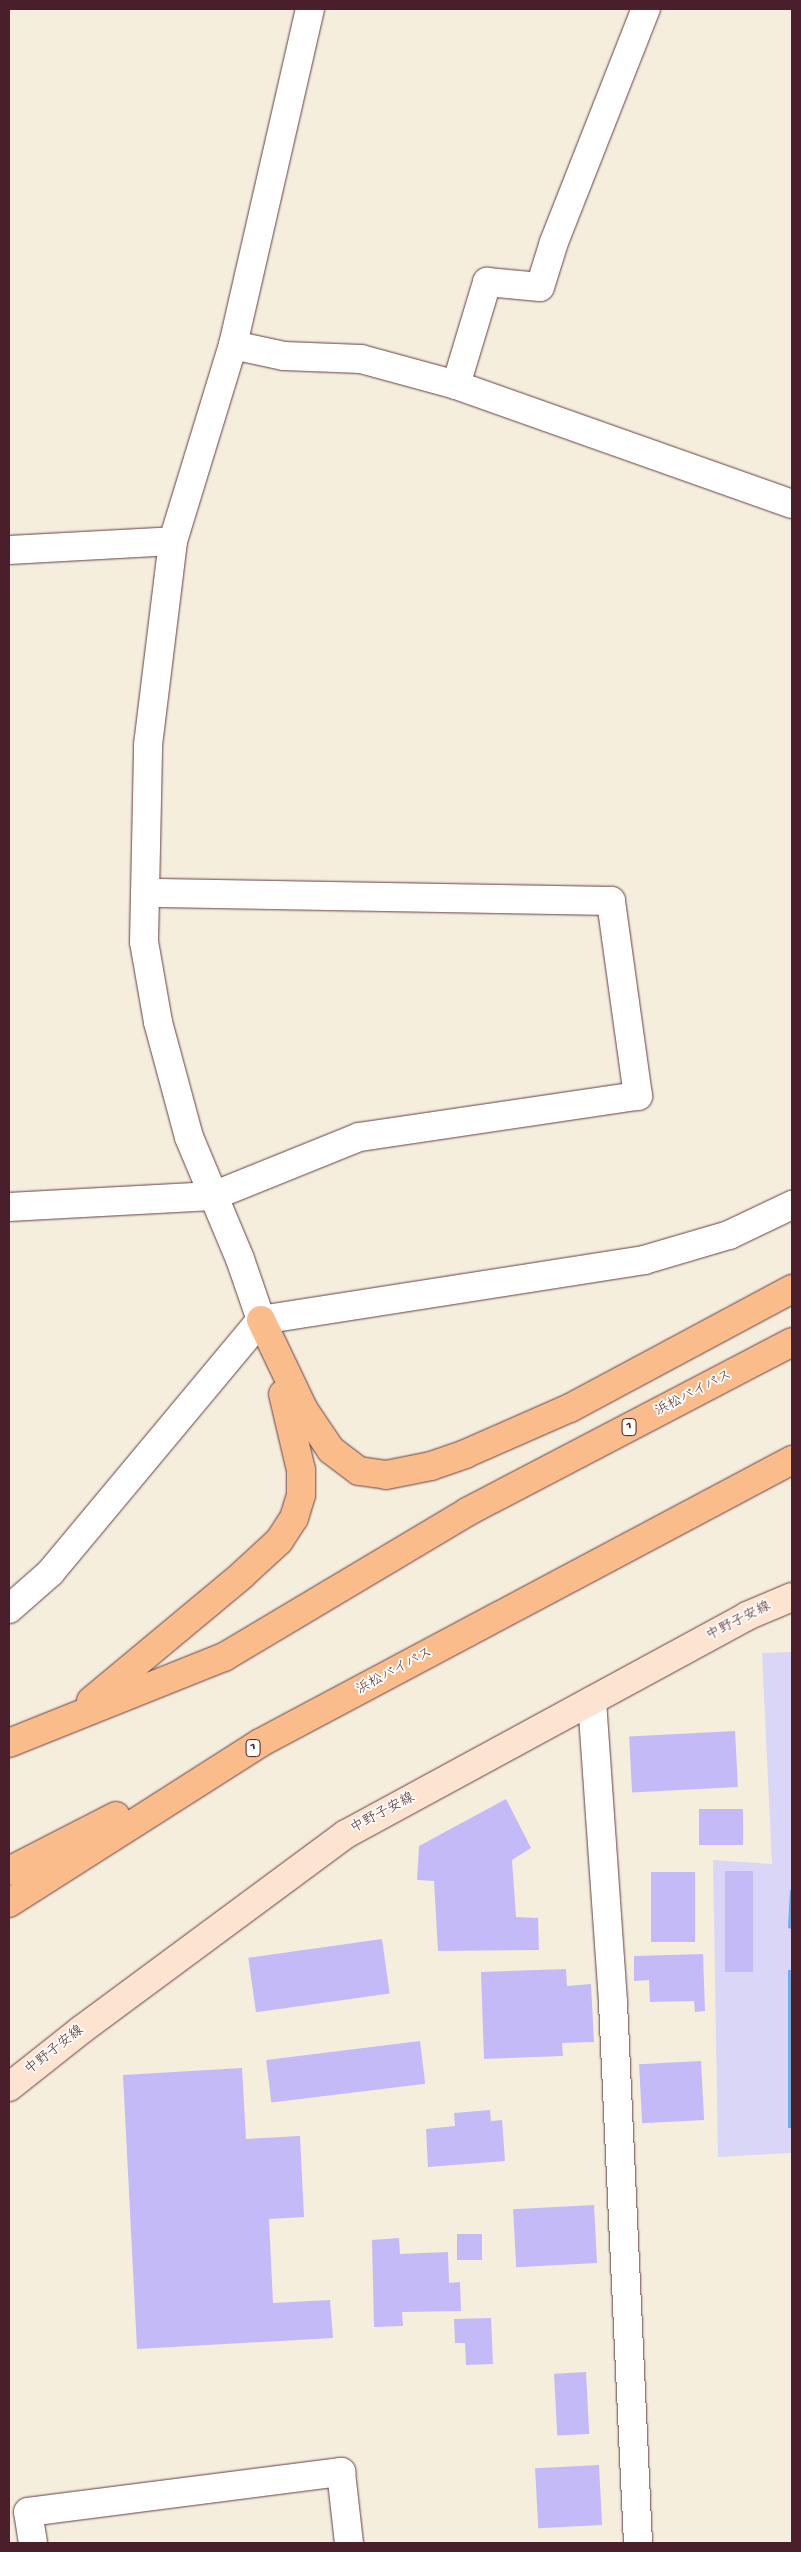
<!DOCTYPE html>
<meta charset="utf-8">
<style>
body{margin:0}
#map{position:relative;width:801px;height:2552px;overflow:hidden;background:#f6eedc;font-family:"Gochi Hand","Klee One",sans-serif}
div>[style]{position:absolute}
.built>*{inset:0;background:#dad6f7}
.water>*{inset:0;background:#75abe3;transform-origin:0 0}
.building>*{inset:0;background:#c4baf8;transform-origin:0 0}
.roads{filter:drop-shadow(0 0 1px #643e46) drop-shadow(0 0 1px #643e46)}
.minor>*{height:28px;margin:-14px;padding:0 14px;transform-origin:14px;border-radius:14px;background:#fff}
.secondary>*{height:28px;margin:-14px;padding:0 14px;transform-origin:14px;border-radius:14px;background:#fde4d0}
.trunk>*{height:28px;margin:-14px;padding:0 14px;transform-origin:14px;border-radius:14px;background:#f9bc8a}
span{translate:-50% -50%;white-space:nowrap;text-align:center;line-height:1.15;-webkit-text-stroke:4px #fdfcf7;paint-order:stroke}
.shield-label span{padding:1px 4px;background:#fdfcf7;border:1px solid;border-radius:4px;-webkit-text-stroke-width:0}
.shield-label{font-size:12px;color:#4a1f2b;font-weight:700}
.street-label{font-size:14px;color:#4a1f2b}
.frame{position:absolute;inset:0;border:10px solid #4a1f2b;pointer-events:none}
</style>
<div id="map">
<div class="built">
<i style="clip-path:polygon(792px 1652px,792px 2153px,718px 2157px,713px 1860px,772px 1864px,762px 1653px)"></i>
</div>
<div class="water">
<i style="clip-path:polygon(790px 1890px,792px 1890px,792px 1929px,788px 1928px)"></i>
<i style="left:788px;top:1970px;width:4px;height:158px"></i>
</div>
<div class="building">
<i style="left:735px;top:1731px;width:56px;height:106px;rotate:87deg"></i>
<i style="clip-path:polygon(506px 1799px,531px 1848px,512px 1860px,516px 1917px,538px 1918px,539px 1950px,438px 1951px,434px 1881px,417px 1880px,419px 1846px)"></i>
<i style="left:699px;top:1809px;width:44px;height:36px"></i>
<i style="left:725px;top:1871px;width:28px;height:101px"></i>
<i style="left:651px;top:1872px;width:44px;height:70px"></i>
<i style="left:382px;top:1939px;width:55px;height:135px;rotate:82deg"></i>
<i style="clip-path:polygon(703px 1954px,705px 2011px,695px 2012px,694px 2001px,650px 2002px,649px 1980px,634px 1981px,634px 1956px)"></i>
<i style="clip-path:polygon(566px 1969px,567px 1986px,591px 1984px,594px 2042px,562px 2043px,563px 2056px,484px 2059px,481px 1972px)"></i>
<i style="left:420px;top:2041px;width:43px;height:155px;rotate:83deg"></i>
<i style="left:701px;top:2061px;width:59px;height:62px;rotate:87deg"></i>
<i style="clip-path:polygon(242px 2068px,246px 2139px,300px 2136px,304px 2217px,269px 2219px,273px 2303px,330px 2300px,333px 2338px,137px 2349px,123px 2075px)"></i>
<i style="clip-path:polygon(490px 2110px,491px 2121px,502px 2120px,505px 2161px,428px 2167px,426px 2129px,455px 2126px,454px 2113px)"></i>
<i style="left:594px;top:2205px;width:58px;height:81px;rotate:87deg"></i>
<i style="left:457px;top:2234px;width:25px;height:26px"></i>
<i style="clip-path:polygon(399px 2238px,400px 2254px,448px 2252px,449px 2283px,460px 2282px,461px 2311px,402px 2312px,403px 2326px,374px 2327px,372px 2240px)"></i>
<i style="clip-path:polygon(491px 2318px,493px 2364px,466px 2365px,465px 2343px,455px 2343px,454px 2319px)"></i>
<i style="left:586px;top:2372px;width:62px;height:32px;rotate:87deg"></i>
<i style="left:599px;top:2465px;width:60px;height:64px;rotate:87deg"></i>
</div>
<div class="roads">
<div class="minor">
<i style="left:233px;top:345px;width:52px;rotate:12.2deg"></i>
<i style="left:284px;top:356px;width:77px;rotate:2.2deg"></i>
<i style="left:361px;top:359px;width:98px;rotate:15.3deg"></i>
<i style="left:456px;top:385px;width:356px;rotate:19.5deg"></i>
<i style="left:456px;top:385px;width:108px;rotate:-73.2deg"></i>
<i style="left:487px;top:282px;width:53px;rotate:5.4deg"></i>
<i style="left:540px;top:287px;width:47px;rotate:-72.7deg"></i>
<i style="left:554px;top:242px;width:251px;rotate:-68.5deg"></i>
<i style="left:9px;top:550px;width:164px;rotate:-3.1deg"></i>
<i style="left:9px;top:1207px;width:204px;rotate:-3.1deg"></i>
<i style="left:213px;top:1196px;width:157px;rotate:-22deg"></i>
<i style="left:359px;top:1137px;width:282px;rotate:-8.4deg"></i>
<i style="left:638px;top:1096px;width:197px;rotate:-97.9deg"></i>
<i style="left:611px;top:901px;width:466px;rotate:-179deg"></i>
<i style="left:261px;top:1320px;width:65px;rotate:-109deg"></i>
<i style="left:240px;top:1259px;width:132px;rotate:-112.7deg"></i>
<i style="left:189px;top:1137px;width:119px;rotate:-105.1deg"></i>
<i style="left:158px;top:1022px;width:81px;rotate:-99.9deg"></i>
<i style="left:144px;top:942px;width:197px;rotate:-88.8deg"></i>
<i style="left:148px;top:745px;width:206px;rotate:-83deg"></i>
<i style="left:173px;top:541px;width:205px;rotate:-73deg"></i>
<i style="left:233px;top:345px;width:345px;rotate:-77.1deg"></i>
<i style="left:9px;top:1609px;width:55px;rotate:-41.3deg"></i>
<i style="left:50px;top:1573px;width:329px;rotate:-50.2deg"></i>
<i style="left:261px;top:1320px;width:388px;rotate:-8.9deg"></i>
<i style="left:644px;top:1260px;width:89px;rotate:-16.4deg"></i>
<i style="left:729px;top:1235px;width:70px;rotate:-25.5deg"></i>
<i style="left:592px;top:1701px;width:303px;rotate:86deg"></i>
<i style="left:613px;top:2003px;width:541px;rotate:87.35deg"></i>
<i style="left:33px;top:2543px;width:31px;rotate:-99deg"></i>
<i style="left:28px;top:2512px;width:316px;rotate:-7.3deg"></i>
<i style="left:341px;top:2472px;width:71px;rotate:83.6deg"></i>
</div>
<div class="secondary">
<i style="left:9px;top:2087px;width:92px;rotate:-38.4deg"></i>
<i style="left:81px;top:2030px;width:330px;rotate:-36.5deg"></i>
<i style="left:346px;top:1834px;width:456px;rotate:-28.5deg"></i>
<i style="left:747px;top:1616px;width:49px;rotate:-22.9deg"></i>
</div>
<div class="trunk">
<i style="left:261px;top:1320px;width:100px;rotate:64.5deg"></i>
<i style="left:304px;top:1410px;width:48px;rotate:56deg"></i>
<i style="left:331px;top:1450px;width:35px;rotate:37deg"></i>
<i style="left:359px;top:1471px;width:27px;rotate:8deg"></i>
<i style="left:386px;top:1475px;width:46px;rotate:-11.3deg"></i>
<i style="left:431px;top:1466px;width:36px;rotate:-19deg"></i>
<i style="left:465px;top:1454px;width:115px;rotate:-23.7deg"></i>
<i style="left:570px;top:1408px;width:252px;rotate:-28.2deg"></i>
<i style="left:91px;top:1701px;width:197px;rotate:-39.8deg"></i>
<i style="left:242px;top:1575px;width:50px;rotate:-42.6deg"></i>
<i style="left:279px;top:1541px;width:27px;rotate:-57deg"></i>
<i style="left:294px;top:1518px;width:24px;rotate:-73deg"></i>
<i style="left:301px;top:1495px;width:25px;rotate:-90deg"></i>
<i style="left:301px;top:1470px;width:78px;rotate:-103.3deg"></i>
<i style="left:9px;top:1743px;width:232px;rotate:-21.8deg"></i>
<i style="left:224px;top:1657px;width:283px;rotate:-30.8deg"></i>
<i style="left:467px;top:1512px;width:367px;rotate:-27.6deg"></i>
<i style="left:9px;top:1871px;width:120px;rotate:-27.2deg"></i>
<i style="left:9px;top:1903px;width:298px;rotate:-32.5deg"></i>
<i style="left:260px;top:1743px;width:603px;rotate:-28.01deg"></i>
</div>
</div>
<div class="shield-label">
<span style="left:629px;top:1427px">1</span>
<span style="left:253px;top:1748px">1</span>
</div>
<div class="street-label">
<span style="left:694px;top:1394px;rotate:-27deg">浜松バイパス</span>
<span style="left:739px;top:1622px;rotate:-27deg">中野子安線</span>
<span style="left:395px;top:1672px;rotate:-28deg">浜松バイパス</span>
<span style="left:383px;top:1814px;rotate:-28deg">中野子安線</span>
<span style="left:55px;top:2051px;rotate:-38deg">中野子安線</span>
</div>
<div class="frame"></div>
</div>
